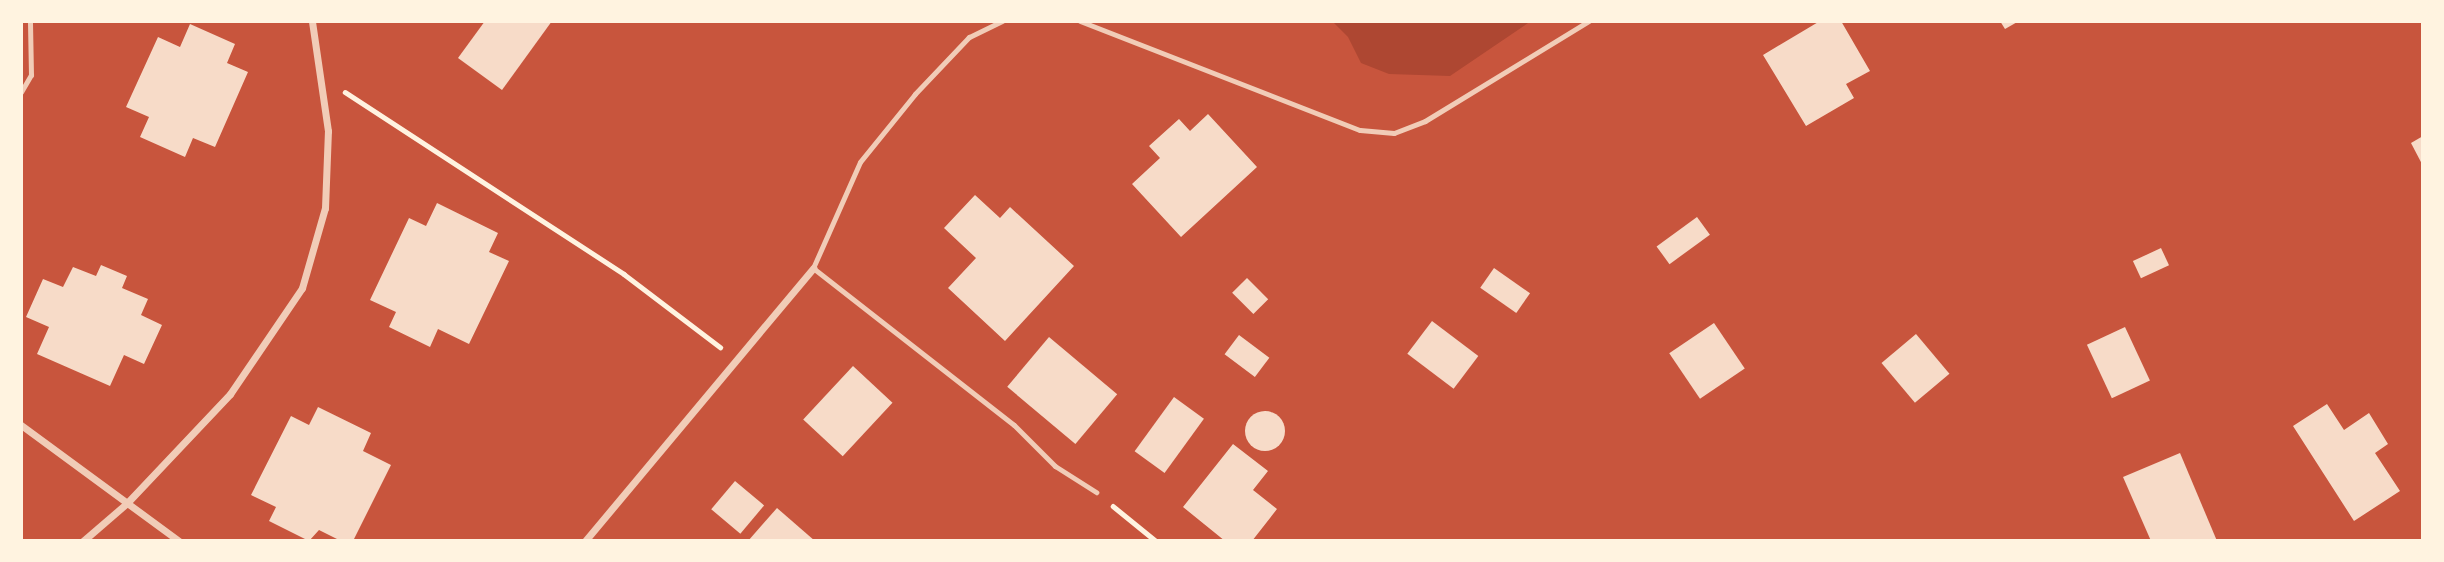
<!DOCTYPE html>
<style>
body{margin:0}
#map{position:relative;width:2444px;height:562px;overflow:hidden;background:#c8553d;font-family:"Playfair Display",serif}
div>[style]{position:absolute}
.green>*{inset:0;background:#ae4732}
.building>*{inset:0;background:#f7dbc8;transform-origin:0 0}
.round{border-radius:50%}
.path>*{height:4.5px;margin:-2.25px;padding:0 2.25px;transform-origin:2.25px;border-radius:2.25px;background:#fff3e0}
.service>*{height:5px;margin:-2.5px;padding:0 2.5px;transform-origin:2.5px;border-radius:2.5px;background:#f1ccb7}
.minor>*{height:7px;margin:-3.5px;padding:0 3.5px;transform-origin:3.5px;border-radius:3.5px;background:#f1ccb7}
span{translate:-50% -50%;white-space:nowrap;text-align:center;line-height:1.15;-webkit-text-stroke:5px #fff3e0;paint-order:stroke}
.frame{position:absolute;inset:0;border:23px solid #fff3e0;pointer-events:none}
</style>
<div id="map">
<div class="green">
<i style="clip-path:polygon(1332px 21px,1531px 21px,1450px 76px,1389px 74px,1361px 63px,1348px 37px)"></i>
</div>
<div class="building">
<i style="clip-path:polygon(485px 21px,552px 21px,502px 90px,458px 58px)"></i>
<i style="clip-path:polygon(1820px 21px,1841px 21px,1870px 71px,1846px 84px,1854px 98px,1806px 126px,1763px 55px)"></i>
<i style="clip-path:polygon(2000px 21px,2019px 21px,2005px 29px)"></i>
<i style="clip-path:polygon(190px 24px,235px 44px,227px 63px,248px 72px,215px 147px,193px 138px,185px 157px,140px 137px,149px 117px,126px 107px,158px 37px,180px 47px)"></i>
<i style="clip-path:polygon(1208px 114px,1257px 167px,1181px 237px,1132px 184px,1160px 158px,1149px 146px,1179px 119px,1190px 131px)"></i>
<i style="clip-path:polygon(2423px 136px,2423px 166px,2411px 143px)"></i>
<i style="clip-path:polygon(975px 195px,1000px 218px,1010px 207px,1074px 266px,1005px 341px,948px 288px,976px 258px,944px 228px)"></i>
<i style="clip-path:polygon(437px 203px,498px 233px,489px 252px,509px 261px,469px 344px,438px 329px,430px 347px,389px 327px,396px 312px,370px 300px,409px 218px,426px 226px)"></i>
<i style="left:1697px;top:217px;width:22px;height:50px;rotate:54deg"></i>
<i style="left:2161px;top:248px;width:19px;height:31px;rotate:65deg"></i>
<i style="clip-path:polygon(101px 265px,127px 276px,122px 288px,148px 299px,141px 315px,162px 325px,144px 364px,124px 355px,110px 386px,37px 354px,49px 327px,26px 317px,43px 279px,63px 287px,73px 267px,96px 276px)"></i>
<i style="left:1494px;top:268px;width:44px;height:24px;rotate:35deg"></i>
<i style="left:1247px;top:278px;width:30px;height:21px;rotate:45deg"></i>
<i style="left:1432px;top:321px;width:58px;height:41px;rotate:37deg"></i>
<i style="left:1714px;top:323px;width:55px;height:54px;rotate:56deg"></i>
<i style="left:2125px;top:327px;width:59px;height:42px;rotate:65deg"></i>
<i style="left:1916px;top:334px;width:52px;height:45px;rotate:50deg"></i>
<i style="left:1239px;top:335px;width:38px;height:24px;rotate:37deg"></i>
<i style="left:1049px;top:337px;width:89px;height:65px;rotate:40deg"></i>
<i style="left:853px;top:366px;width:54px;height:73px;rotate:43deg"></i>
<i style="left:1174px;top:397px;width:37px;height:67px;rotate:36deg"></i>
<i style="clip-path:polygon(2327px 404px,2344px 430px,2369px 413px,2388px 444px,2375px 453px,2400px 491px,2354px 521px,2293px 426px)"></i>
<i style="clip-path:polygon(318px 407px,371px 433px,363px 451px,391px 465px,353px 541px,341px 541px,319px 530px,309px 541px,269px 521px,276px 507px,251px 495px,291px 416px,309px 425px)"></i>
<i class="round" style="left:1245px;top:411px;width:40px;height:40px"></i>
<i style="clip-path:polygon(1233px 444px,1268px 471px,1253px 490px,1277px 509px,1252px 541px,1225px 541px,1183px 507px)"></i>
<i style="clip-path:polygon(2180px 453px,2217px 541px,2151px 541px,2123px 477px)"></i>
<i style="left:735px;top:481px;width:38px;height:37px;rotate:40deg"></i>
<i style="clip-path:polygon(777px 508px,815px 541px,748px 541px)"></i>
</div>
<div class="path">
<i style="left:345px;top:92px;width:333px;rotate:33.1deg"></i>
<i style="left:624px;top:274px;width:121px;rotate:37.2deg"></i>
<i style="left:1113px;top:506px;width:55px;rotate:39.1deg"></i>
</div>
<div class="service">
<i style="left:1002px;top:21px;width:37px;rotate:154deg"></i>
<i style="left:969px;top:37px;width:79px;rotate:133.5deg"></i>
<i style="left:915px;top:94px;width:87px;rotate:129deg"></i>
<i style="left:860px;top:162px;width:116px;rotate:113.9deg"></i>
<i style="left:813px;top:268px;width:255px;rotate:38deg"></i>
<i style="left:1014px;top:425px;width:58px;rotate:45deg"></i>
<i style="left:1055px;top:466px;width:49px;rotate:32.4deg"></i>
<i style="left:1080px;top:21px;width:300px;rotate:21.3deg"></i>
<i style="left:1360px;top:130px;width:34px;rotate:5deg"></i>
<i style="left:1394px;top:133px;width:33px;rotate:-21deg"></i>
<i style="left:1425px;top:121px;width:192px;rotate:-31.4deg"></i>
<i style="left:21px;top:92px;width:20px;rotate:-60deg"></i>
<i style="left:31px;top:75px;width:54px;rotate:-91.1deg"></i>
</div>
<div class="minor">
<i style="left:21px;top:425px;width:196px;rotate:36.3deg"></i>
<i style="left:83px;top:541px;width:58px;rotate:-40.8deg"></i>
<i style="left:127px;top:503px;width:150px;rotate:-46.6deg"></i>
<i style="left:230px;top:394px;width:128px;rotate:-55.8deg"></i>
<i style="left:302px;top:288px;width:83px;rotate:-74deg"></i>
<i style="left:325px;top:208px;width:77px;rotate:-87.8deg"></i>
<i style="left:328px;top:131px;width:111px;rotate:-98.3deg"></i>
<i style="left:585px;top:541px;width:356px;rotate:-50.1deg"></i>
</div>
<div class="frame"></div>
</div>
